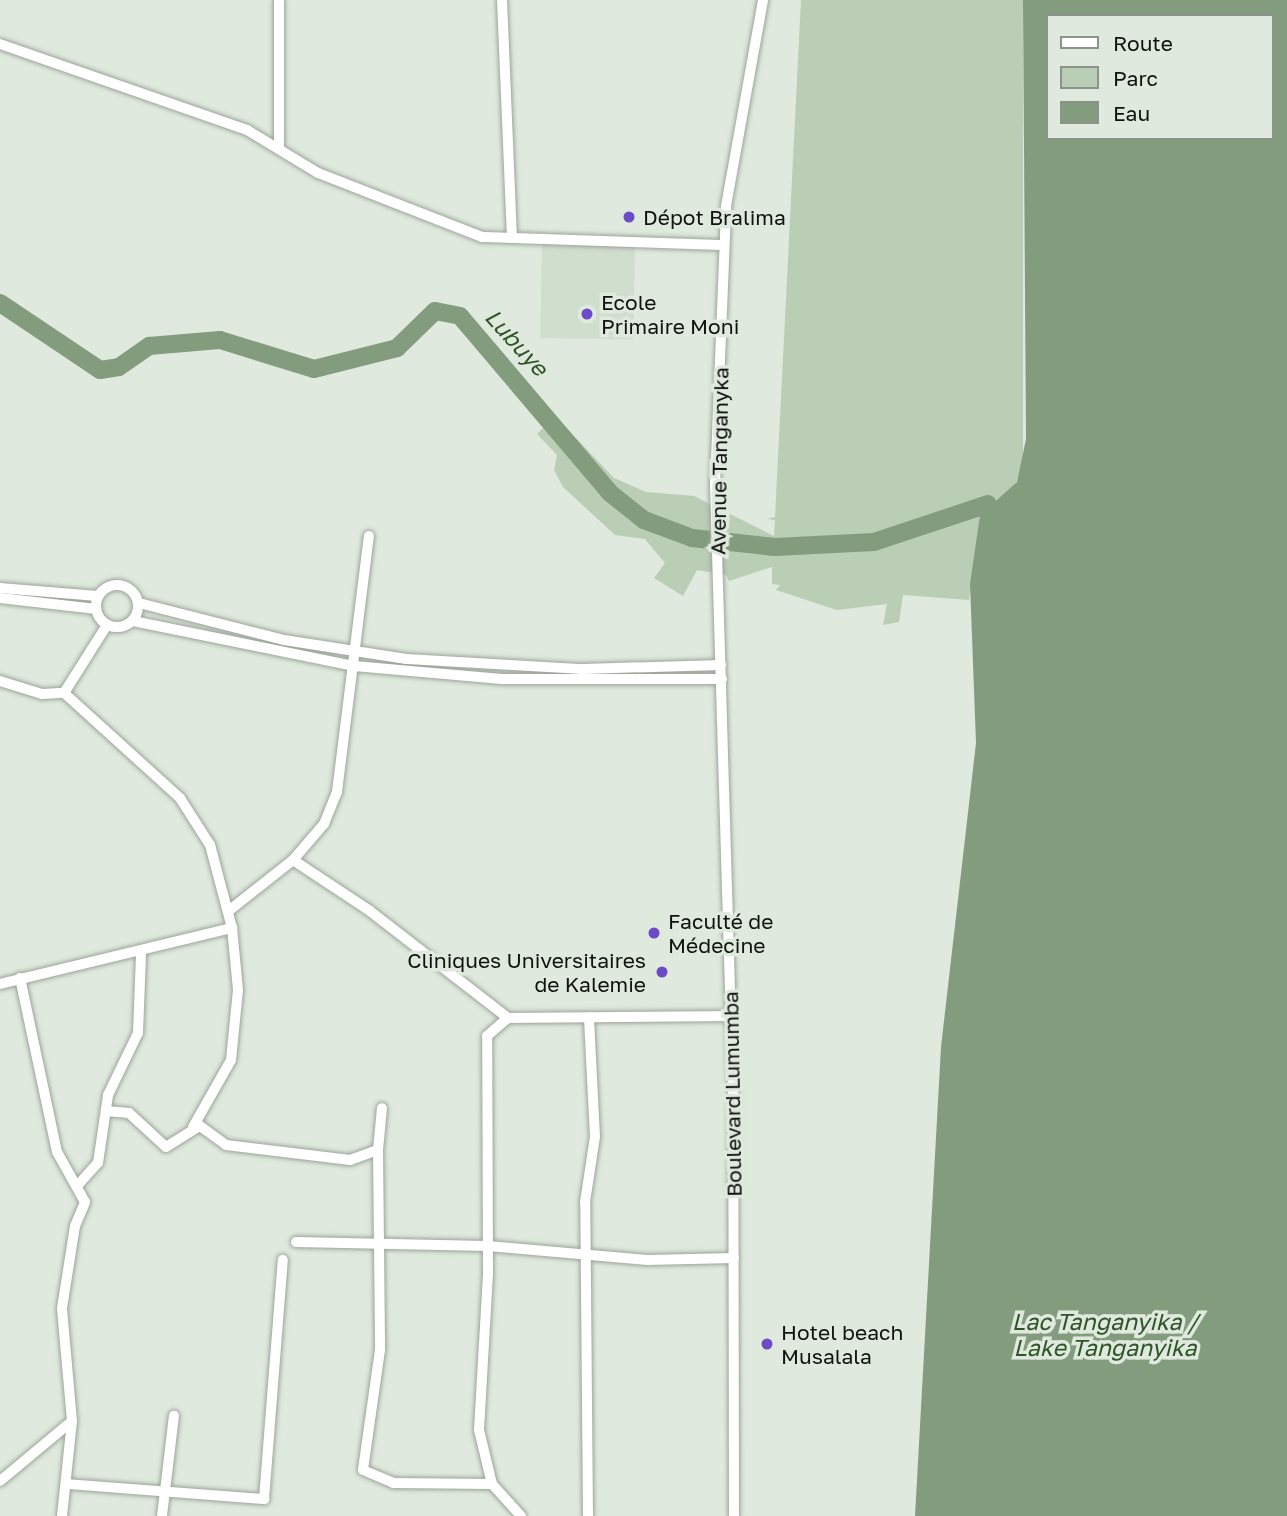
<!DOCTYPE html>
<meta charset="utf-8">
<style>
body{margin:0}
#map{position:relative;width:1287px;height:1516px;overflow:hidden;background:#e0e9de;font-family:"Golos Text",sans-serif}
div>[style]{position:absolute}
.built>*{inset:0;background:#d0decd;transform-origin:0 0}
.green>*{inset:0;background:#bacdb5}
.water>*{inset:0;background:#829c7d}
.river>*{height:18px;margin:-9px;padding:0 9px;transform-origin:9px;border-radius:9px;background:#829c7d}
.roads{filter:drop-shadow(0 0 2px #9ca59a) drop-shadow(0 0 2px #9ca59a)}
.minor>*{height:10px;margin:-5px;padding:0 5px;transform-origin:5px;border-radius:5px;background:#fff}
.minor>.ring{margin:-5px;padding:0;box-sizing:content-box;background:none;border:10px solid #fff;border-radius:50%}
.dots>*{width:19px;height:19px;translate:-50% -50%;box-sizing:border-box;border:4px solid #e0e9de;border-radius:50%}
span{translate:-50% -50%;white-space:nowrap;text-align:center;line-height:1.15;-webkit-text-stroke:7px #e0e9de;paint-order:stroke}
.poi-label{font-size:21px;color:#0f120f}
.left{translate:0 -50%;text-align:left}
.right{translate:-100% -50%;text-align:right}
.street-label{font-size:21px;color:#0f120f}
.water-label{font-size:23px;color:#2f5427;font-style:italic}
.legend{position:absolute;left:1046px;top:14px;width:228px;height:126px;box-sizing:border-box;background:#e0e9de;border:2px solid #8c938b;margin:0;padding:9px 12px;list-style:none;font-size:21px;color:#0f120f}
.legend li{display:flex;align-items:center;gap:14px;height:35px}
.legend b{width:35px;border:2px solid #8c938b}
</style>
<div id="map">
<div class="built">
<i style="left:542px;top:243px;width:93px;height:95px;rotate:1deg"></i>
</div>
<div class="green">
<i style="clip-path:polygon(801px 0,1023px 0,1023px 470px,1013px 488px,980px 515px,969px 600px,903px 595px,899px 622px,883px 625px,887px 604px,837px 610px,776px 590px,780px 585px,772px 584px,772px 567px,729px 581px,726px 575px,697px 570px,683px 596px,654px 578px,665px 563px,645px 539px,615px 535px,563px 487px,554px 470px,557px 455px,537px 434px,555px 416px,614px 478px,646px 492px,694px 496px,774px 536px,775px 520px,767px 519px,775px 517px)"></i>
</div>
<div class="water">
<i style="clip-path:polygon(evenodd,1023px 0,1287px 0,1287px 1516px,915px 1516px,941px 1047px,976px 743px,970px 584px,980px 515px,1017px 482px,1026px 439px,1023px 0,1047px 16px,1271px 16px,1271px 138px,1047px 138px,1047px 16px)"></i>
</div>
<div class="river">
<i style="left:0;top:303px;width:120px;rotate:33.8deg"></i>
<i style="left:100px;top:370px;width:19px;rotate:-9deg"></i>
<i style="left:119px;top:367px;width:37px;rotate:-35deg"></i>
<i style="left:149px;top:346px;width:71px;rotate:-4.8deg"></i>
<i style="left:220px;top:340px;width:98px;rotate:17.1deg"></i>
<i style="left:314px;top:369px;width:86px;rotate:-14.2deg"></i>
<i style="left:397px;top:348px;width:53px;rotate:-44.2deg"></i>
<i style="left:435px;top:311px;width:25px;rotate:11deg"></i>
<i style="left:460px;top:316px;width:232px;rotate:49.7deg"></i>
<i style="left:610px;top:493px;width:43px;rotate:38.5deg"></i>
<i style="left:644px;top:520px;width:51px;rotate:20.6deg"></i>
<i style="left:692px;top:538px;width:83px;rotate:6.2deg"></i>
<i style="left:775px;top:547px;width:99px;rotate:-2.9deg"></i>
<i style="left:874px;top:542px;width:120px;rotate:-18.4deg"></i>
</div>
<div class="roads">
<div class="minor">
<i style="left:502px;top:0;width:238px;rotate:87.6deg"></i>
<i style="left:0;top:44px;width:262px;rotate:19.2deg"></i>
<i style="left:247px;top:130px;width:83px;rotate:31.2deg"></i>
<i style="left:318px;top:173px;width:176px;rotate:21.3deg"></i>
<i style="left:482px;top:237px;width:241px;rotate:1.9deg"></i>
<i style="left:279px;top:148px;width:148px;rotate:-90deg"></i>
<i class="ring" style="left:96px;top:585px;width:32px;height:32px"></i>
<i style="left:0;top:588px;width:98px;rotate:4.7deg"></i>
<i style="left:0;top:598px;width:97px;rotate:6.5deg"></i>
<i style="left:139px;top:603px;width:150px;rotate:14.3deg"></i>
<i style="left:284px;top:640px;width:124px;rotate:8.8deg"></i>
<i style="left:407px;top:659px;width:176px;rotate:3.3deg"></i>
<i style="left:583px;top:669px;width:138px;rotate:-1.7deg"></i>
<i style="left:133px;top:621px;width:226px;rotate:11.5deg"></i>
<i style="left:354px;top:666px;width:151px;rotate:5deg"></i>
<i style="left:504px;top:679px;width:218px"></i>
<i style="left:0;top:681px;width:44px;rotate:17.2deg"></i>
<i style="left:42px;top:694px;width:22px;rotate:-3deg"></i>
<i style="left:64px;top:693px;width:80px;rotate:-57.7deg"></i>
<i style="left:293px;top:860px;width:92px;rotate:33.5deg"></i>
<i style="left:370px;top:911px;width:175px;rotate:37.8deg"></i>
<i style="left:231px;top:909px;width:79px;rotate:-38.3deg"></i>
<i style="left:293px;top:860px;width:48px;rotate:-49.3deg"></i>
<i style="left:324px;top:824px;width:35px;rotate:-68deg"></i>
<i style="left:337px;top:792px;width:258px;rotate:-82.9deg"></i>
<i style="left:0;top:984px;width:239px;rotate:-13.6deg"></i>
<i style="left:232px;top:928px;width:86px;rotate:-104.8deg"></i>
<i style="left:210px;top:845px;width:56px;rotate:-122.6deg"></i>
<i style="left:180px;top:798px;width:156px;rotate:-137.8deg"></i>
<i style="left:106px;top:1111px;width:23px;rotate:5deg"></i>
<i style="left:129px;top:1113px;width:50px;rotate:42.6deg"></i>
<i style="left:166px;top:1147px;width:40px;rotate:-32deg"></i>
<i style="left:200px;top:1126px;width:32px;rotate:36deg"></i>
<i style="left:226px;top:1145px;width:125px;rotate:6.9deg"></i>
<i style="left:350px;top:1160px;width:30px;rotate:-20deg"></i>
<i style="left:378px;top:1150px;width:42px;rotate:-84.6deg"></i>
<i style="left:193px;top:1127px;width:77px;rotate:-60.4deg"></i>
<i style="left:231px;top:1060px;width:70px;rotate:-84.3deg"></i>
<i style="left:238px;top:990px;width:62px;rotate:-95.5deg"></i>
<i style="left:378px;top:1150px;width:200px;rotate:89.4deg"></i>
<i style="left:380px;top:1350px;width:121px;rotate:98.1deg"></i>
<i style="left:363px;top:1470px;width:33px;rotate:23deg"></i>
<i style="left:393px;top:1483px;width:99px;rotate:0.6deg"></i>
<i style="left:77px;top:1186px;width:31px;rotate:-48deg"></i>
<i style="left:98px;top:1163px;width:69px;rotate:-81.6deg"></i>
<i style="left:108px;top:1095px;width:69px;rotate:-64.2deg"></i>
<i style="left:138px;top:1033px;width:78px;rotate:-87.8deg"></i>
<i style="left:296px;top:1242px;width:192px;rotate:1.2deg"></i>
<i style="left:488px;top:1246px;width:160px;rotate:5deg"></i>
<i style="left:647px;top:1260px;width:87px;rotate:-1.3deg"></i>
<i style="left:0;top:1481px;width:94px;rotate:-39.8deg"></i>
<i style="left:72px;top:1421px;width:113px;rotate:-95.1deg"></i>
<i style="left:62px;top:1308px;width:83px;rotate:-81deg"></i>
<i style="left:75px;top:1226px;width:26px;rotate:-67deg"></i>
<i style="left:85px;top:1202px;width:57px;rotate:-119.2deg"></i>
<i style="left:57px;top:1152px;width:178px;rotate:-102deg"></i>
<i style="left:67px;top:1484px;width:198px;rotate:4.4deg"></i>
<i style="left:264px;top:1499px;width:240px;rotate:-85.5deg"></i>
<i style="left:62px;top:1516px;width:96px;rotate:-84deg"></i>
<i style="left:162px;top:1516px;width:101px;rotate:-83.2deg"></i>
<i style="left:521px;top:1516px;width:43px;rotate:-132.2deg"></i>
<i style="left:492px;top:1484px;width:56px;rotate:-103.5deg"></i>
<i style="left:479px;top:1430px;width:157px;rotate:-86.7deg"></i>
<i style="left:488px;top:1273px;width:237px;rotate:-90.2deg"></i>
<i style="left:487px;top:1036px;width:28px;rotate:-41deg"></i>
<i style="left:508px;top:1018px;width:223px;rotate:-0.5deg"></i>
<i style="left:588px;top:1516px;width:314px;rotate:-90.5deg"></i>
<i style="left:585px;top:1202px;width:66px;rotate:-81.3deg"></i>
<i style="left:595px;top:1137px;width:120px;rotate:-92.9deg"></i>
<i style="left:734px;top:1516px;width:425px;rotate:-90.1deg"></i>
<i style="left:733px;top:1091px;width:606px;rotate:-91.7deg"></i>
<i style="left:715px;top:485px;width:279px;rotate:-87.7deg"></i>
<i style="left:726px;top:206px;width:209px;rotate:-79.8deg"></i>
</div>
</div>
<div class="dots">
<i style="left:629px;top:217px;background:#6b4cc6"></i>
<i style="left:587px;top:314px;background:#6b4cc6"></i>
<i style="left:654px;top:933px;background:#6b4cc6"></i>
<i style="left:662px;top:972px;background:#6b4cc6"></i>
<i style="left:767px;top:1344px;background:#6b4cc6"></i>
</div>
<div class="poi-label">
<span class="left" style="left:643px;top:217px">Dépot Bralima</span>
<span class="left" style="left:601px;top:314px">Ecole<br>Primaire Moni</span>
<span class="left" style="left:668px;top:933px">Faculté de<br>Médecine</span>
<span class="right" style="left:646px;top:972px">Cliniques Universitaires<br>de Kalemie</span>
<span class="left" style="left:781px;top:1344px">Hotel beach<br>Musalala</span>
</div>
<div class="street-label">
<span style="left:719px;top:461px;rotate:-89deg">Avenue Tanganyka</span>
<span style="left:732px;top:1094px;rotate:-91deg">Boulevard Lumumba</span>
</div>
<div class="water-label">
<span style="left:517px;top:342px;rotate:48deg">Lubuye</span>
<span style="left:1105px;top:1334px">Lac Tanganyika /<br>Lake Tanganyika</span>
</div>
<ul class="legend">
<li><b style="height:9px;background:#fff"></b>Route</li>
<li><b style="height:19px;background:#bacdb5"></b>Parc</li>
<li><b style="height:19px;background:#829c7d"></b>Eau</li>
</ul>
</div>
